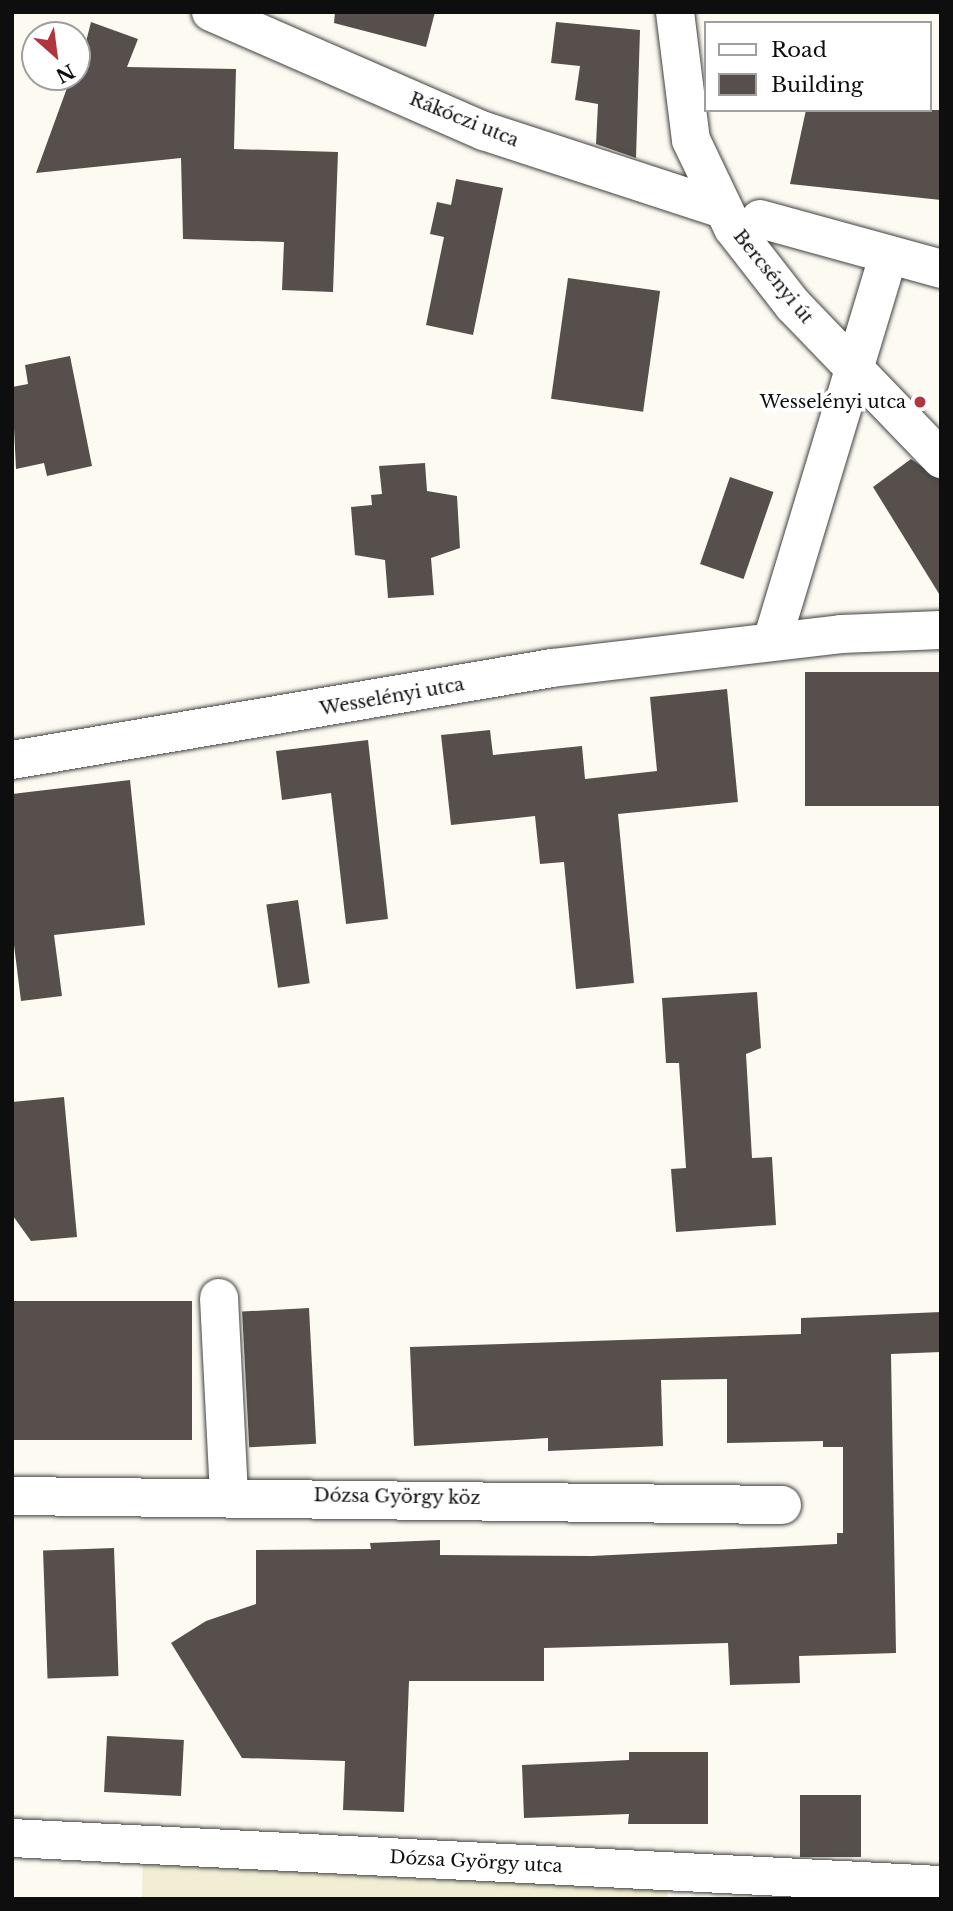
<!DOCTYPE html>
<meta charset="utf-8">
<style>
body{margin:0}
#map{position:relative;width:953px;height:1911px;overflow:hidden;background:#fdfbf1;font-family:"Libre Baskerville",serif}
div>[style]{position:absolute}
.farmland>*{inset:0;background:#f1eed3}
.building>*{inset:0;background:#564f4c;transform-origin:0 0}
.roads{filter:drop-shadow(0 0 2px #414141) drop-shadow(0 0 2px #414141)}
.minor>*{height:38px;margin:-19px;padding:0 19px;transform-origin:19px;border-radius:19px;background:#fff}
.dots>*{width:19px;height:19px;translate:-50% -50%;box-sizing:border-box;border:4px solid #fff;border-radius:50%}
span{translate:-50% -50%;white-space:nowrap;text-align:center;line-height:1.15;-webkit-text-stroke:7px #fff;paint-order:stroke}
.street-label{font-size:18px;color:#0e0e0e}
.poi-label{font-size:18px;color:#0e0e0e}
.right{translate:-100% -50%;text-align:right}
.frame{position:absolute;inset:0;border:14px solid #0e0e0e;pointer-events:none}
.legend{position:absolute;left:704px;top:21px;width:228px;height:91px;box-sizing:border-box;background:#fff;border:2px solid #9f9f9f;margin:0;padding:9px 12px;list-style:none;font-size:21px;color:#0e0e0e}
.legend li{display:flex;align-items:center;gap:14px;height:35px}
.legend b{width:35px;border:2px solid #9f9f9f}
.north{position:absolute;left:21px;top:21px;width:70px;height:70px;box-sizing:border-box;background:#fff;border:2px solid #9f9f9f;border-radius:50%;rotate:152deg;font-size:19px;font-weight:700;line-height:28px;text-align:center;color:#0e0e0e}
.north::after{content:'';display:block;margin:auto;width:24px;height:32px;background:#b0353d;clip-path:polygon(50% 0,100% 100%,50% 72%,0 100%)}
</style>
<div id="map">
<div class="farmland">
<i style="clip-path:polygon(143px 1847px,669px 1871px,667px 1899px,142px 1899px)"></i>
</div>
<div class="building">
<i style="clip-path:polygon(335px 12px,435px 12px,426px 47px,334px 23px)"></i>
<i style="clip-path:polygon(91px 22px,138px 39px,127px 67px,236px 69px,234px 149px,338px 152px,333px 292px,282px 290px,284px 242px,183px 239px,181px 158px,36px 173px,71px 77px,77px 77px)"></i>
<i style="clip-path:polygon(556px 22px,640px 30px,636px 158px,596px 144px,598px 104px,575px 100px,580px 66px,551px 63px)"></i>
<i style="clip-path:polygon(806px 110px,941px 110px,941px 200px,790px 184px)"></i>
<i style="clip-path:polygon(456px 179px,503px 188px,473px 335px,426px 325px,444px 237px,430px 234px,437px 202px,451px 205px)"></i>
<i style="left:568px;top:278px;width:93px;height:122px;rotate:8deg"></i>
<i style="clip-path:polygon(70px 356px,92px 466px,47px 476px,44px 463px,16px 469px,12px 387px,28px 384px,25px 365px)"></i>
<i style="clip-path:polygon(911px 459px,941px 480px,941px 597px,873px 487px)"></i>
<i style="clip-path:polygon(425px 463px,427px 491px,457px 496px,460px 548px,431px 558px,434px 595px,388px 598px,385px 560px,355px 555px,351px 507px,372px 505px,371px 495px,382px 494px,379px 466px)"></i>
<i style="left:730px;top:477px;width:46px;height:92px;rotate:19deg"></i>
<i style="left:941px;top:672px;width:134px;height:136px;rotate:90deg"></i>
<i style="clip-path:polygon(727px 689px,738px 802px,618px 814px,634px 983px,576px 989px,564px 862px,540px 864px,535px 816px,451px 825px,441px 735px,490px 730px,493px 755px,582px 746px,585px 779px,657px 771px,650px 697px)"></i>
<i style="clip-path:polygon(368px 740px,388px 919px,346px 924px,331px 793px,282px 800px,276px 751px)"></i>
<i style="clip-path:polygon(130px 780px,145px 925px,54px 935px,62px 996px,21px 1001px,12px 929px,12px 794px)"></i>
<i style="left:298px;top:900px;width:84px;height:32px;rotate:82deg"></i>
<i style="clip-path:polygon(757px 992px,761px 1048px,746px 1054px,752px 1158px,772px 1157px,776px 1225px,676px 1232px,671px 1169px,686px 1168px,679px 1063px,666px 1063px,662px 998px)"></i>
<i style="clip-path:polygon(64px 1097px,77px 1237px,31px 1241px,13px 1216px,12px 1102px)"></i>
<i style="left:12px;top:1301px;width:180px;height:139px"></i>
<i style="left:309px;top:1308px;width:136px;height:67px;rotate:87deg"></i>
<i style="clip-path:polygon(941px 1312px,941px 1352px,891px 1354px,896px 1653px,799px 1656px,800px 1683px,730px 1685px,728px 1643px,544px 1648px,544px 1681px,409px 1681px,404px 1812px,343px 1810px,345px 1761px,242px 1758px,171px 1643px,206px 1621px,256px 1604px,256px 1550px,371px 1549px,370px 1543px,440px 1540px,440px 1555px,592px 1556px,837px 1544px,837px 1533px,843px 1533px,843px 1447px,823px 1447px,823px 1441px,727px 1443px,727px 1379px,661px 1380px,663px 1446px,548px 1451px,548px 1438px,414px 1446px,410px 1347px,801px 1334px,801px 1318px)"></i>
<i style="left:114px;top:1548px;width:128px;height:71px;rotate:88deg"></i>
<i style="left:107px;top:1736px;width:77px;height:56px;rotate:3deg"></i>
<i style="clip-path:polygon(629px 1752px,708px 1752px,708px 1824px,628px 1824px,629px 1814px,524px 1818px,522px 1765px,629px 1760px)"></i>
<i style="left:861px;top:1795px;width:62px;height:61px;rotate:90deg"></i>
</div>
<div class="roads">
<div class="minor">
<i style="left:211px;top:12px;width:298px;rotate:23.6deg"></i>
<i style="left:484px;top:131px;width:251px;rotate:18.1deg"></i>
<i style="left:675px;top:12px;width:129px;rotate:82.9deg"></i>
<i style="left:691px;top:140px;width:98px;rotate:64.5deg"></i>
<i style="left:733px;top:228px;width:98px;rotate:52.1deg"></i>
<i style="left:793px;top:305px;width:214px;rotate:46.1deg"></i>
<i style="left:760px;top:219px;width:188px;rotate:15.4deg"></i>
<i style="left:772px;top:641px;width:402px;rotate:-73.2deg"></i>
<i style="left:12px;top:760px;width:548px;rotate:-9.67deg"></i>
<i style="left:552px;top:668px;width:291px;rotate:-6.7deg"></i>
<i style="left:841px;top:634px;width:100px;rotate:-2.3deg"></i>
<i style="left:219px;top:1298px;width:196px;rotate:87.1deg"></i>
<i style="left:12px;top:1496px;width:770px;rotate:0.67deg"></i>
<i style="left:12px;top:1838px;width:930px;rotate:2.9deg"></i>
</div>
</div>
<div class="dots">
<i style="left:920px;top:402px;background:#b0353d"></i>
</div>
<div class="street-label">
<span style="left:464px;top:120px;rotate:22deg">Rákóczi utca</span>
<span style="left:773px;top:277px;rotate:51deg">Bercsényi út</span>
<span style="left:392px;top:697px;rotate:-10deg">Wesselényi utca</span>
<span style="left:397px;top:1497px;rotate:1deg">Dózsa György köz</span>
<span style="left:476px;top:1862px;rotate:3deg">Dózsa György utca</span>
</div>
<div class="poi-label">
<span class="right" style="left:906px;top:402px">Wesselényi utca</span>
</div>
<div class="frame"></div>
<ul class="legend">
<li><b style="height:9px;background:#fff"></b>Road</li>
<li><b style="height:19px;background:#564f4c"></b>Building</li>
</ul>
<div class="north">N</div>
</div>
